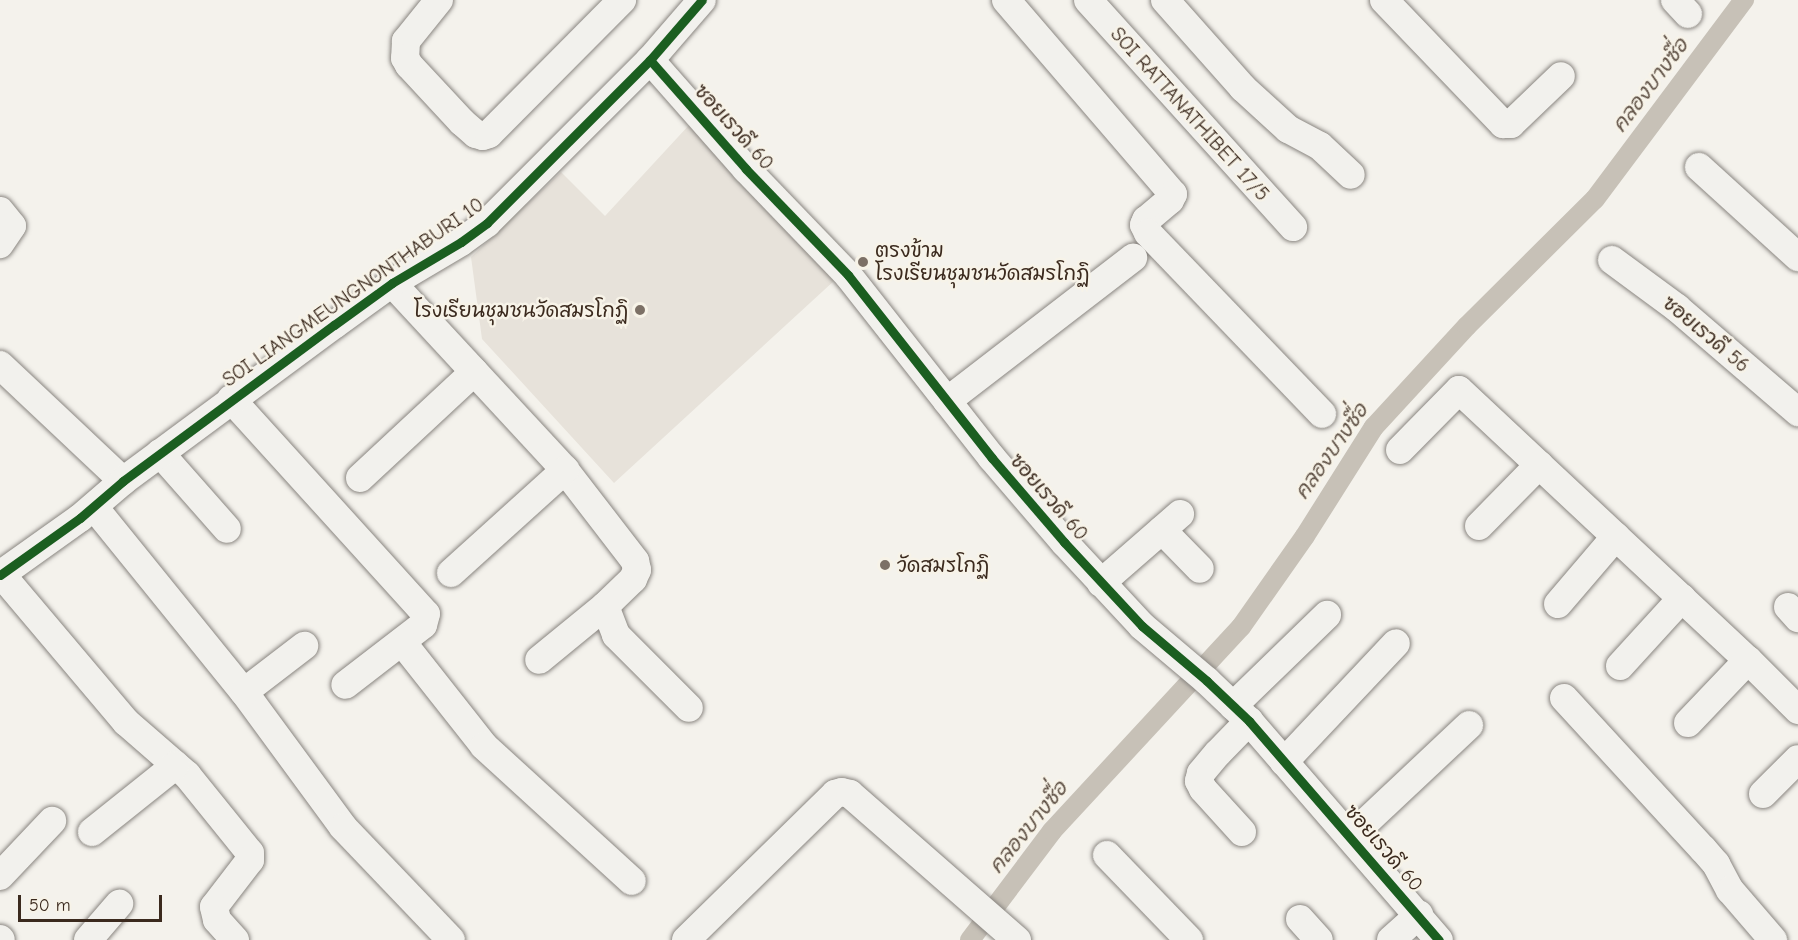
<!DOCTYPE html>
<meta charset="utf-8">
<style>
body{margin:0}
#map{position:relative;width:1798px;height:940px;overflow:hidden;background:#f4f2ec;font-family:"Comic Neue","Playpen Sans Thai",sans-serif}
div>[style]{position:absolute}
.built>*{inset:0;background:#e7e2da}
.canal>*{height:20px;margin:-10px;padding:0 10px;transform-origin:10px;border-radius:10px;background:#c7c1b7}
.roads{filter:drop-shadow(0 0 2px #898580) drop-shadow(0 0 2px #898580)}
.minor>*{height:28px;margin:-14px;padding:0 14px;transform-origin:14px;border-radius:14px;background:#f2f1ed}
.cycleway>*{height:9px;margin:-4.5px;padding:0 4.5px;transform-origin:4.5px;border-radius:4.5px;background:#1b5e20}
.dots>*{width:16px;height:16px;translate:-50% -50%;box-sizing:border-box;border:3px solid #f7f3e8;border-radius:50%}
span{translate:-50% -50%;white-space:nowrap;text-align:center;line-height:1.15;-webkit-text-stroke:5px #f7f3e8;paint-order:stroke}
.street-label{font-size:20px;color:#3b2a1e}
.poi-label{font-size:20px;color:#3b2a1e}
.left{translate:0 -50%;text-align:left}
.right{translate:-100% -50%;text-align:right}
.water-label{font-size:21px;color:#5f5145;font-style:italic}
.scale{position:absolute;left:18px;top:895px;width:144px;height:27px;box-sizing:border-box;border:3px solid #3b2a1e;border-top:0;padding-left:8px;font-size:18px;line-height:21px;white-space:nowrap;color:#3b2a1e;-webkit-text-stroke:4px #f7f3e8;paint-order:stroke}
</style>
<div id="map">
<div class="built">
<i style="clip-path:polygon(690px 124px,835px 280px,614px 483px,482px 339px,471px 257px,561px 172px,605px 216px)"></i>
</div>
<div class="canal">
<i style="left:970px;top:940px;width:136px;rotate:-53deg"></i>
<i style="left:1052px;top:831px;width:278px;rotate:-47.2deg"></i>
<i style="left:1241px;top:627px;width:111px;rotate:-54.9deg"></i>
<i style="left:1305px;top:536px;width:129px;rotate:-57.7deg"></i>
<i style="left:1374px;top:427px;width:137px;rotate:-47.4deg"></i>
<i style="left:1467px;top:326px;width:180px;rotate:-44.8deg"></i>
<i style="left:1595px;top:199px;width:249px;rotate:-53.2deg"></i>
</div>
<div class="roads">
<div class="minor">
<i style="left:439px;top:0;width:53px;rotate:128.8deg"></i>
<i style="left:406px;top:41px;width:17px;rotate:93deg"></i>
<i style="left:405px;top:58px;width:8px;rotate:60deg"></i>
<i style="left:409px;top:65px;width:78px;rotate:47.1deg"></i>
<i style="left:462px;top:122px;width:18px;rotate:41deg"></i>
<i style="left:476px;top:134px;width:7px;rotate:16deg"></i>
<i style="left:483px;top:136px;width:6px;rotate:-18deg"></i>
<i style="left:489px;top:134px;width:189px;rotate:-45.2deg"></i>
<i style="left:1006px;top:0;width:256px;rotate:49.3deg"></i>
<i style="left:1173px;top:194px;width:7px;rotate:117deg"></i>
<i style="left:1170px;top:200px;width:31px;rotate:140deg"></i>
<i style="left:1146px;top:220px;width:5px;rotate:112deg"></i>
<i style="left:1144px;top:225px;width:9px;rotate:63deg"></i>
<i style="left:1148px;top:233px;width:251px;rotate:46.1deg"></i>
<i style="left:1088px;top:0;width:306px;rotate:47.9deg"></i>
<i style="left:1165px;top:0;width:118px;rotate:48.4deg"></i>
<i style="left:1243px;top:88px;width:61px;rotate:42.3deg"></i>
<i style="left:1288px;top:129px;width:36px;rotate:28deg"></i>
<i style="left:1320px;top:146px;width:42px;rotate:43.1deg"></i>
<i style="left:1384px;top:0;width:172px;rotate:46.2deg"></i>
<i style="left:1503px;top:124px;width:8px"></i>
<i style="left:1511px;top:124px;width:69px;rotate:-43.8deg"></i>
<i style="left:1675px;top:0;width:19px;rotate:47deg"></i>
<i style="left:650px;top:60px;width:145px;rotate:48.6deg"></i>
<i style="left:746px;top:169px;width:147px;rotate:46.1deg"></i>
<i style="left:848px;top:275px;width:233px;rotate:51.8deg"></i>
<i style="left:992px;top:458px;width:111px;rotate:49.4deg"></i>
<i style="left:1064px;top:542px;width:115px;rotate:47.1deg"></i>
<i style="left:1142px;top:626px;width:85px;rotate:40.2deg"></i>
<i style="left:1207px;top:681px;width:58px;rotate:43.6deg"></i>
<i style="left:1249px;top:721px;width:290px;rotate:49.1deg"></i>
<i style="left:1699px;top:167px;width:134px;rotate:42.3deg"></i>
<i style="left:0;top:211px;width:19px;rotate:51deg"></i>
<i style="left:12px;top:226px;width:22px;rotate:124deg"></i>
<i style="left:1612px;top:260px;width:81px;rotate:36.4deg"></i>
<i style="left:1677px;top:308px;width:160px;rotate:40.7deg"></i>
<i style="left:392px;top:283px;width:255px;rotate:47.2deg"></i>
<i style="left:565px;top:470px;width:115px;rotate:52.4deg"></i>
<i style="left:635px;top:561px;width:9px;rotate:77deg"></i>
<i style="left:637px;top:570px;width:10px;rotate:114deg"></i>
<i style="left:633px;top:579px;width:39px;rotate:136deg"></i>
<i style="left:605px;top:606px;width:85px;rotate:140.7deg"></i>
<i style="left:0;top:365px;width:169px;rotate:43.3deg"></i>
<i style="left:231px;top:399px;width:290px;rotate:47.8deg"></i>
<i style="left:426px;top:614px;width:11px;rotate:105deg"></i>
<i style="left:423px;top:625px;width:98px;rotate:142.4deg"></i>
<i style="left:947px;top:401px;width:235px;rotate:-37.6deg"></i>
<i style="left:1400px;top:450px;width:84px;rotate:-45.5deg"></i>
<i style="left:1459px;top:390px;width:396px;rotate:43.1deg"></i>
<i style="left:1748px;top:660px;width:71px;rotate:45deg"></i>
<i style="left:160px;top:453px;width:101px;rotate:48.6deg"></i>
<i style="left:360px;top:478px;width:156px;rotate:-42.9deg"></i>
<i style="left:94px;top:507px;width:238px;rotate:51deg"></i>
<i style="left:244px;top:692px;width:167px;rotate:53.7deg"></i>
<i style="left:343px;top:827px;width:156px;rotate:46.3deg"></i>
<i style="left:1479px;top:526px;width:86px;rotate:-45.5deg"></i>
<i style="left:1162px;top:530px;width:54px;rotate:45.7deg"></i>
<i style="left:451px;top:573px;width:154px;rotate:-42.1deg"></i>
<i style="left:1px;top:574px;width:194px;rotate:49.8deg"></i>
<i style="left:126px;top:722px;width:81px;rotate:41deg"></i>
<i style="left:187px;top:775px;width:100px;rotate:51.1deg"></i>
<i style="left:250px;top:853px;width:7px;rotate:90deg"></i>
<i style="left:250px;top:860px;width:59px;rotate:127.5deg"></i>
<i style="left:214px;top:907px;width:13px;rotate:77deg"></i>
<i style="left:217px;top:920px;width:27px;rotate:48deg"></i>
<i style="left:0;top:575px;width:98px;rotate:-35.5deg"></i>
<i style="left:80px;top:518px;width:57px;rotate:-40.7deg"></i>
<i style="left:123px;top:481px;width:262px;rotate:-36.5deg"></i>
<i style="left:334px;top:325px;width:72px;rotate:-35.9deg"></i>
<i style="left:392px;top:283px;width:80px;rotate:-30.7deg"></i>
<i style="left:461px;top:242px;width:32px;rotate:-36deg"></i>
<i style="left:487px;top:223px;width:231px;rotate:-45deg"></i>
<i style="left:650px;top:60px;width:79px;rotate:-49.1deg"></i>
<i style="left:1101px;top:583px;width:105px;rotate:-41.1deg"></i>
<i style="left:1558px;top:604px;width:89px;rotate:-49.5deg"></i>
<i style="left:605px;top:606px;width:31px;rotate:69deg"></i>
<i style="left:616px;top:635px;width:103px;rotate:45deg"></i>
<i style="left:1788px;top:607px;width:15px;rotate:48deg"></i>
<i style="left:402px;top:642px;width:132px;rotate:51.7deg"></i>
<i style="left:484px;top:746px;width:200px;rotate:42.4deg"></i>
<i style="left:1620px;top:666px;width:92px;rotate:-47.6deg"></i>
<i style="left:244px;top:692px;width:76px;rotate:-37.5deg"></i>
<i style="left:1564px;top:698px;width:205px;rotate:47.4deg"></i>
<i style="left:1703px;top:849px;width:20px;rotate:49deg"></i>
<i style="left:1716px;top:864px;width:30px;rotate:62deg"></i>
<i style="left:1730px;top:890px;width:66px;rotate:49.3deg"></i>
<i style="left:1233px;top:706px;width:131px;rotate:-44.1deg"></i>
<i style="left:1688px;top:723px;width:87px;rotate:-46.4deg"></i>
<i style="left:1284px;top:762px;width:163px;rotate:-46.7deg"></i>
<i style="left:1763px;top:794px;width:49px;rotate:-45deg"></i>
<i style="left:92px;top:832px;width:107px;rotate:-38.6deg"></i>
<i style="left:1242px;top:832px;width:58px;rotate:-132.2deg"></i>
<i style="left:1203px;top:789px;width:9px;rotate:-117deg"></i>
<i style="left:1199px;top:781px;width:8px;rotate:-76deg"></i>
<i style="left:1201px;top:773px;width:26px;rotate:-50deg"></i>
<i style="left:1218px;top:753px;width:45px;rotate:-45.9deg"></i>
<i style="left:1351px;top:836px;width:162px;rotate:-43.2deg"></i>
<i style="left:1107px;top:855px;width:118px;rotate:46deg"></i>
<i style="left:0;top:876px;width:76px;rotate:-46.6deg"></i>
<i style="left:1300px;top:919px;width:28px;rotate:48deg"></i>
<i style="left:0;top:939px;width:1px;rotate:45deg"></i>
<i style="left:88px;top:940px;width:48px;rotate:-49.3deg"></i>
<i style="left:686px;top:940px;width:209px;rotate:-44.4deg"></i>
<i style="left:835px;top:794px;width:7px;rotate:-16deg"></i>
<i style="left:842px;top:792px;width:8px;rotate:14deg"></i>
<i style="left:850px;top:794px;width:222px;rotate:41.2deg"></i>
<i style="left:1391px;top:940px;width:38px;rotate:-42deg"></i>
</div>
</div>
<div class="cycleway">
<i style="left:650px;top:60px;width:145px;rotate:48.6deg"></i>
<i style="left:746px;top:169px;width:147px;rotate:46.1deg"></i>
<i style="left:848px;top:275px;width:233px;rotate:51.8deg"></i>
<i style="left:992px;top:458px;width:111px;rotate:49.4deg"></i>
<i style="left:1064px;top:542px;width:115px;rotate:47.1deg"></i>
<i style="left:1142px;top:626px;width:85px;rotate:40.2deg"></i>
<i style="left:1207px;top:681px;width:58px;rotate:43.6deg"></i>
<i style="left:1249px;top:721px;width:290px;rotate:49.1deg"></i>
<i style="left:0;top:575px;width:98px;rotate:-35.5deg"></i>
<i style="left:80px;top:518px;width:57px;rotate:-40.7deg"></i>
<i style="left:123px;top:481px;width:262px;rotate:-36.5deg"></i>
<i style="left:334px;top:325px;width:72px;rotate:-35.9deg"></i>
<i style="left:392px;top:283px;width:80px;rotate:-30.7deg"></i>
<i style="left:461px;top:242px;width:32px;rotate:-36deg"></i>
<i style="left:487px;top:223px;width:231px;rotate:-45deg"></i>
<i style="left:650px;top:60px;width:79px;rotate:-49.1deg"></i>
</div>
<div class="dots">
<i style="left:863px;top:262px;background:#7c7066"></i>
<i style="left:640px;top:310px;background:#7c7066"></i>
<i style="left:885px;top:565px;background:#7c7066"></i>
</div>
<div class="street-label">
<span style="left:1190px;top:114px;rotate:48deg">SOI RATTANATHIBET 17/5</span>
<span style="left:734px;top:127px;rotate:48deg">ซอยเรวดี 60</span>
<span style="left:353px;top:292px;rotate:-35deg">SOI LIANGMEUNGNONTHABURI 10</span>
<span style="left:1706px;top:334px;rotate:40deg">ซอยเรวดี 56</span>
<span style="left:1049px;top:497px;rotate:49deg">ซอยเรวดี 60</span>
<span style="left:1384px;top:848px;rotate:49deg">ซอยเรวดี 60</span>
</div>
<div class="poi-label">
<span class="left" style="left:875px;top:262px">ตรงข้าม<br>โรงเรียนชุมชนวัดสมรโกฏิ</span>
<span class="right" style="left:628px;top:310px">โรงเรียนชุมชนวัดสมรโกฏิ</span>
<span class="left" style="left:897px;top:565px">วัดสมรโกฏิ</span>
</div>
<div class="water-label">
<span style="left:1650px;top:85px;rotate:-53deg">คลองบางซื่อ</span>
<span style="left:1331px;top:451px;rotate:-55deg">คลองบางซื่อ</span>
<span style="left:1028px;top:827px;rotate:-51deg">คลองบางซื่อ</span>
</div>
<div class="scale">50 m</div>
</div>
